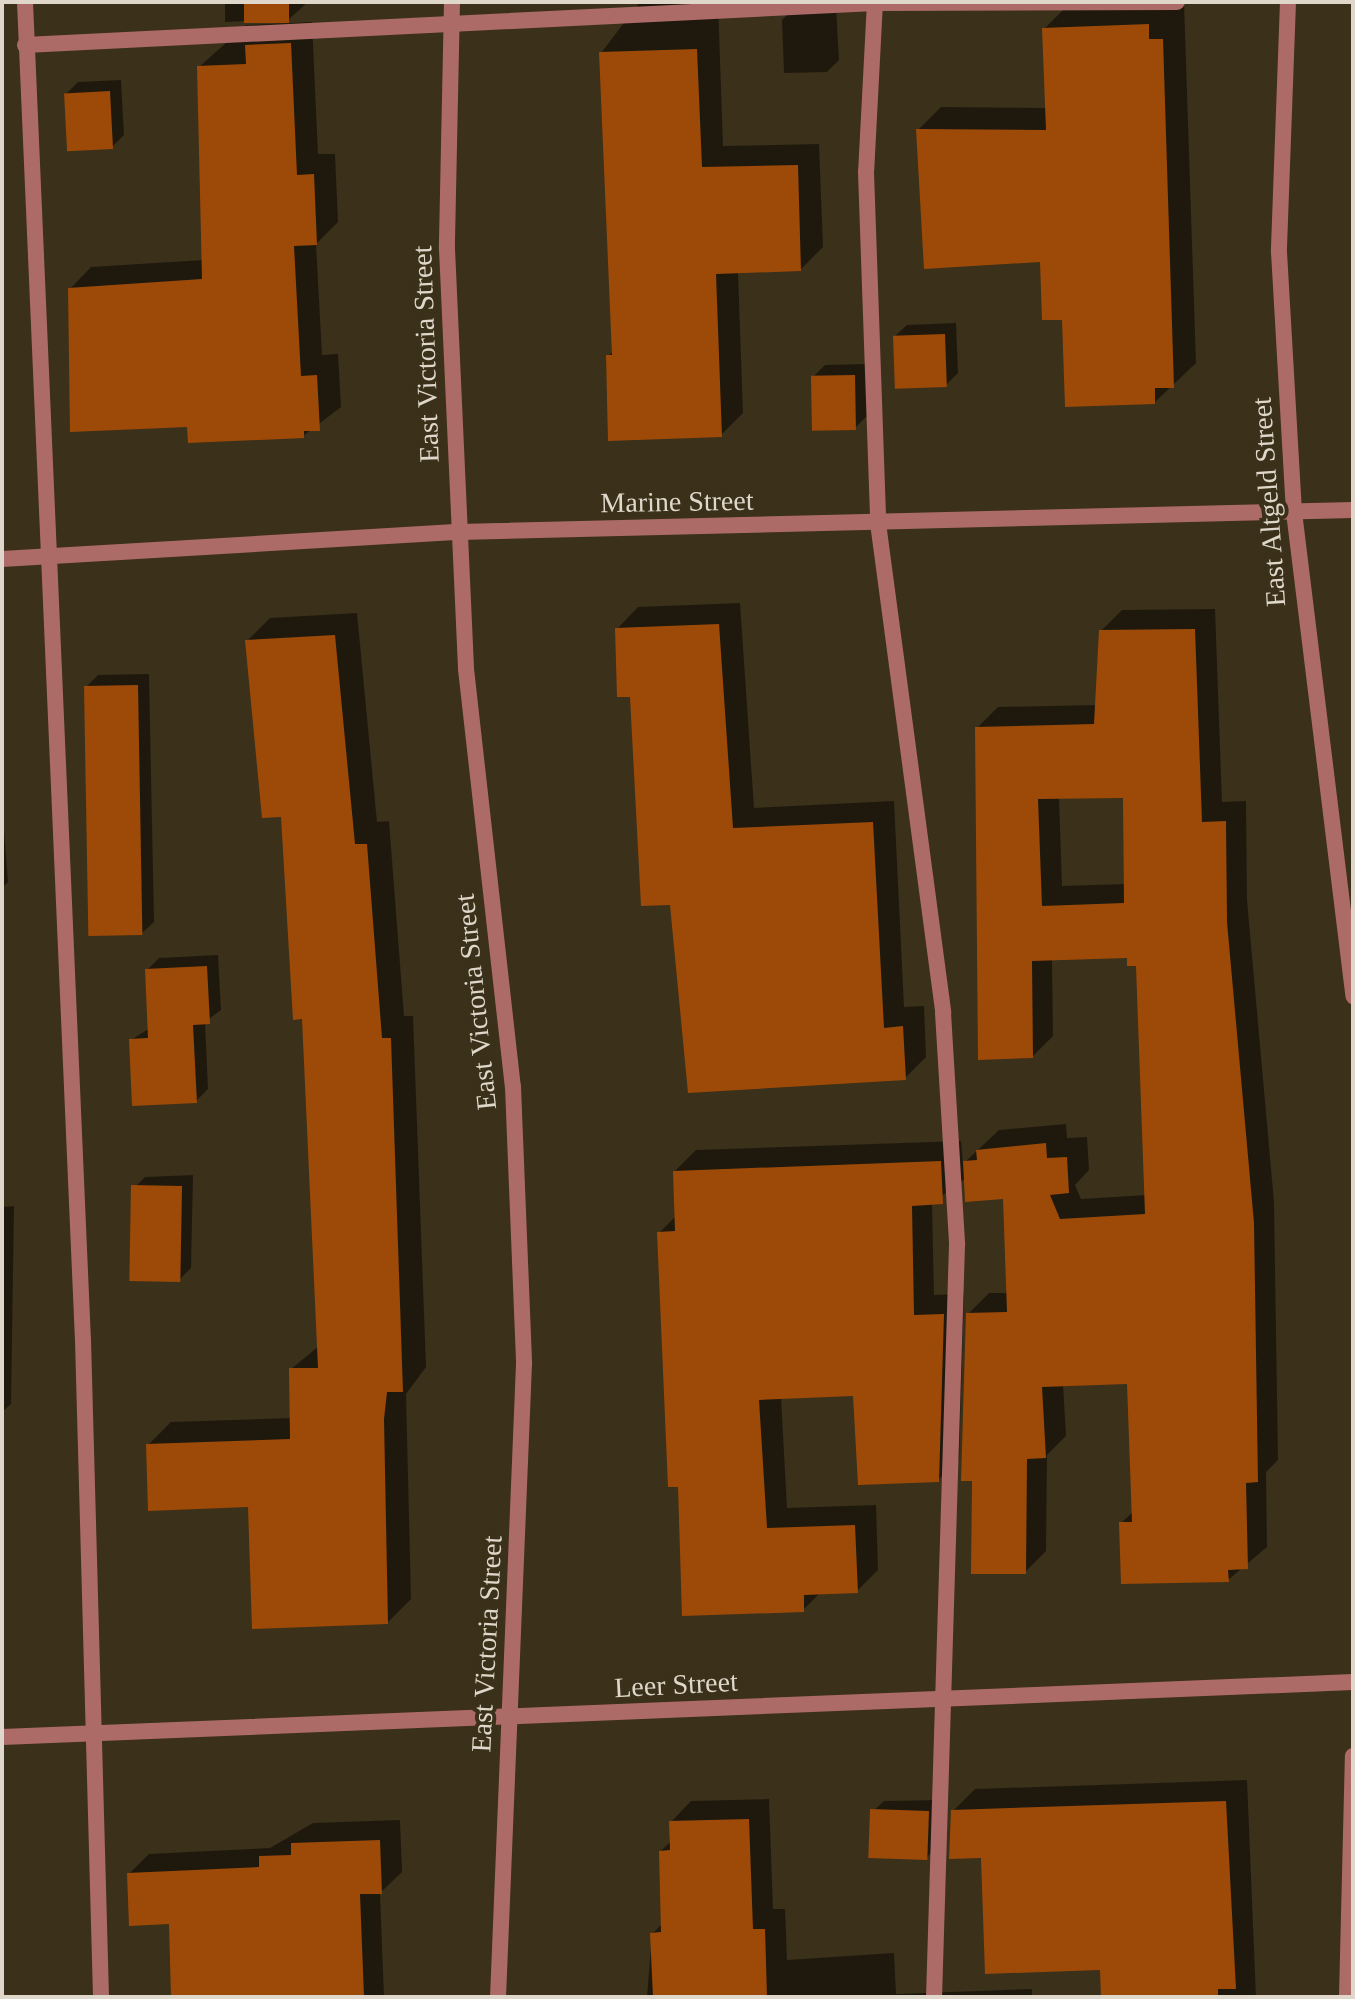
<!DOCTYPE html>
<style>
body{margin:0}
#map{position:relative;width:1355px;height:1999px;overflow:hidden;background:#3b3019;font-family:Georgia,serif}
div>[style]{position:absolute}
.shadow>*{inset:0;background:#0007}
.building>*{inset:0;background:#9d4a09;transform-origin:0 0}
.lane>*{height:16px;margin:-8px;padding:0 8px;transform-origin:8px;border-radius:8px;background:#ad6b67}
.street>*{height:16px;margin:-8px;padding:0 8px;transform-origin:8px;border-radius:8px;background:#ad6b67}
span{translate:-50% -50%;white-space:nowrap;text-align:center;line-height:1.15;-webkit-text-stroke:8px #3b3019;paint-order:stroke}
.street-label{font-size:28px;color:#ded7ca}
.frame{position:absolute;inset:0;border:4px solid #ded7ca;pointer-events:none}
</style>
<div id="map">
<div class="shadow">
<i style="clip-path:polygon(225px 2px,308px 2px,289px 19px,225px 22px)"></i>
<i style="clip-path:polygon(640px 2px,718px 2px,723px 146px,819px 144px,823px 247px,801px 269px,738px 272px,743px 413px,721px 435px,608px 356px,614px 351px,601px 53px)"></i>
<i style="clip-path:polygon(1184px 2px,1196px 363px,1155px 402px,1064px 317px,1042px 260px,918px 130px,941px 107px,1047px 108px,1044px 29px,1067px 6px)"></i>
<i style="clip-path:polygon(836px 6px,839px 60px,827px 72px,784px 73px,782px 20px,794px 8px)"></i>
<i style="clip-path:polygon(312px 22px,318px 154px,335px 154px,338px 222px,316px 244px,322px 355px,338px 354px,341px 407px,303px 436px,189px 425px,70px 289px,91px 267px,204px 260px,199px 67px,246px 25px)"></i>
<i style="clip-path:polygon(121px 80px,124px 135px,112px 147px,66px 94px,78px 82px)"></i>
<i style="clip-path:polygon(956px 323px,958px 373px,946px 385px,895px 336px,907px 325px)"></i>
<i style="clip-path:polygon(866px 364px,867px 416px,855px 428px,813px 377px,825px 365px)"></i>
<i style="clip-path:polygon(740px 603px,754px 808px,894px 801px,904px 1007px,924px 1006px,926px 1057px,905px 1078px,672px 903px,617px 629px,638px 607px)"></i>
<i style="clip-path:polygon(evenodd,1215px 609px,1222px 802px,1246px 801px,1247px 900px,1274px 1202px,1278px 1460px,1266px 1472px,1267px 1547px,1228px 1580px,1121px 1523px,1134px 1511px,1129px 1382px,1063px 1384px,1066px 1436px,1047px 1455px,1046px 1551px,1025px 1572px,974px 1479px,968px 1314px,989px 1293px,1009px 1293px,1005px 1196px,966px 1178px,932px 1203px,934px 1295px,964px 1294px,959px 1459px,938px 1480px,855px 1394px,781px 1397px,787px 1508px,876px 1505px,878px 1570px,857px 1591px,821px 1592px,803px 1610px,680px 1485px,659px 1233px,677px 1215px,675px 1171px,696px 1150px,961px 1141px,963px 1164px,999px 1130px,1066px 1124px,1067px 1138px,1087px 1137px,1089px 1170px,1075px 1185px,1081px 1199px,1147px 1195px,1138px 964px,1129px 956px,1052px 959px,1053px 1036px,1033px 1056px,977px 728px,998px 707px,1097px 705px,1101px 631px,1122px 610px,1215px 609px,1125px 796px,1126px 884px,1062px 886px,1059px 797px,1125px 796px)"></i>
<i style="clip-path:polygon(357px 613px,377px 822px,389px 821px,404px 1016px,413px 1016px,426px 1367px,406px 1394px,411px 1599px,388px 1622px,250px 1505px,148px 1445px,171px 1422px,292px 1418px,291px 1369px,319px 1346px,304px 1017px,283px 815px,247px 641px,270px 618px)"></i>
<i style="clip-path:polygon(149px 674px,154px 922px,142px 933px,86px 687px,98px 675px)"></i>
<i style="clip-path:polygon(2px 804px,8px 882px,2px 888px)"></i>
<i style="clip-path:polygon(218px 955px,221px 1010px,205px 1022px,208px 1089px,196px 1101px,131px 1040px,150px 1028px,147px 970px,159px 958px)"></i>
<i style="clip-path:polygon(193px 1175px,191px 1268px,179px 1280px,133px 1189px,145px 1177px)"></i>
<i style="clip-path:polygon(14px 1206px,11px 1404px,2px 1412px,2px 1207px)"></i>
<i style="clip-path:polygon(1247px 1780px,1256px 1997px,1104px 1997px,1102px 1968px,983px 1856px,953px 1811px,975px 1789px)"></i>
<i style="clip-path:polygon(769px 1799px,773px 1909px,785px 1909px,787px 1960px,894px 1953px,896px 1994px,1032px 1989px,1032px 1997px,647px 1997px,652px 1934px,663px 1923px,661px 1851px,671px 1841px,671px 1822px,691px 1801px)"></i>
<i style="clip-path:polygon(940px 1800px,938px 1846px,926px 1858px,872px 1812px,884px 1801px)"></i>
<i style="clip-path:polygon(400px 1820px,402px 1872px,380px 1893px,384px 1997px,173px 1997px,171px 1921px,129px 1874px,149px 1854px,270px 1848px,313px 1823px)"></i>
</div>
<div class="building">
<i style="left:244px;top:2px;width:45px;height:21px"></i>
<i style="clip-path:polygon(1149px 24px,1149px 39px,1163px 39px,1174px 388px,1155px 388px,1155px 404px,1065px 407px,1062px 320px,1042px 320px,1040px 262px,924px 269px,916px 129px,1046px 130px,1042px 28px)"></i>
<i style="clip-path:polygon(291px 43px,297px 175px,314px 174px,317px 245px,294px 246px,301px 376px,317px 375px,320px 431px,304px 431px,304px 438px,188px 443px,187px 427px,70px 432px,68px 288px,202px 279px,197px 66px,246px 64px,245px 45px)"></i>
<i style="clip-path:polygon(697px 49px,702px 167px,798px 165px,801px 271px,716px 274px,722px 437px,608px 441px,606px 355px,612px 355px,599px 52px)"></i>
<i style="left:110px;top:91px;width:58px;height:46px;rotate:87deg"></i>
<i style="left:945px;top:334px;width:53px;height:52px;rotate:88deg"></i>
<i style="left:855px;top:375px;width:55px;height:44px;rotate:89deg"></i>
<i style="clip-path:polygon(719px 624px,733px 828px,873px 822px,884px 1028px,903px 1026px,906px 1080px,688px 1093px,670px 905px,641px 906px,630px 697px,617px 697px,615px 628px)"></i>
<i style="clip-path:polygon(evenodd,1195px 629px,1202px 822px,1226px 821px,1227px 922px,1254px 1223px,1258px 1482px,1246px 1483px,1248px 1569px,1228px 1570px,1229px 1582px,1121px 1584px,1119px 1522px,1132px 1522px,1127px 1384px,1042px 1387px,1046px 1458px,1027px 1459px,1026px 1574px,971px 1574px,972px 1481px,961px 1481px,966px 1313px,1007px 1312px,1003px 1199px,965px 1202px,963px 1161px,977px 1160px,976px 1150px,1046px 1143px,1047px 1158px,1067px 1157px,1069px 1193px,1050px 1195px,1060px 1219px,1145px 1214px,1136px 966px,1127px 966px,1127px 958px,1032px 961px,1033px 1058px,978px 1060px,975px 727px,1094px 724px,1099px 630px,1195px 629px,1123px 798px,1124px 903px,1042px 906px,1038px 799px,1123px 798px)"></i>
<i style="clip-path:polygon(335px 635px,355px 844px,367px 844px,382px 1038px,391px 1038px,403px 1392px,387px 1392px,384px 1419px,388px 1624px,252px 1629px,248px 1507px,148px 1511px,146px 1444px,290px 1439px,289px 1368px,318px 1368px,302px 1019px,293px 1020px,281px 817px,262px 818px,245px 640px)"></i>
<i style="left:138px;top:685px;width:250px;height:54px;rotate:89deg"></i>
<i style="clip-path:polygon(207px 966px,210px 1024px,193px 1025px,197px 1103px,132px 1106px,129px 1039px,148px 1038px,145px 969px)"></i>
<i style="clip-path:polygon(941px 1161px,943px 1204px,912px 1206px,914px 1315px,944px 1314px,939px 1482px,858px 1485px,853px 1396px,759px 1400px,767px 1528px,855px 1525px,858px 1593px,804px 1595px,804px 1612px,682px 1616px,678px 1487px,668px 1487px,657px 1232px,675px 1231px,673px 1171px)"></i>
<i style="left:182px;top:1186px;width:96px;height:51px;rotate:91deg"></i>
<i style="clip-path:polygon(1226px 1801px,1236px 1989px,1218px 1989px,1218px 1997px,1101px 1997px,1100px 1970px,985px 1974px,981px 1858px,949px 1859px,951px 1810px)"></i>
<i style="left:929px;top:1811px;width:49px;height:59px;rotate:92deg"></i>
<i style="clip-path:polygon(749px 1819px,753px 1929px,765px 1929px,767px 1997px,653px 1997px,650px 1933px,661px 1932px,659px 1851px,670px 1850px,669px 1821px)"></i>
<i style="clip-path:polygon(380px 1840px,382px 1894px,360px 1894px,364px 1997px,171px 1997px,169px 1924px,129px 1926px,127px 1873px,259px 1867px,259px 1856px,291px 1855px,291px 1843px)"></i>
</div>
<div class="lane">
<i style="left:25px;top:2px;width:1339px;rotate:87.52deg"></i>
<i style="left:83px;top:1340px;width:657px;rotate:88.43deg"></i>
<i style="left:875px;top:2px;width:170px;rotate:93deg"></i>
<i style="left:866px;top:172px;width:351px;rotate:88deg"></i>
<i style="left:878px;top:523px;width:494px;rotate:82.4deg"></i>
<i style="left:943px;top:1013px;width:232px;rotate:86.5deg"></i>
<i style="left:957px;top:1245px;width:752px;rotate:91.75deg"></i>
<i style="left:25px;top:45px;width:851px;rotate:-2.83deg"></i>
<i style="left:875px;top:3px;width:302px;rotate:-0.2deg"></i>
</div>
<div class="street">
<i style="left:452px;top:2px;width:247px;rotate:91.2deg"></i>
<i style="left:447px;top:249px;width:420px;rotate:87.4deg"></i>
<i style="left:466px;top:669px;width:421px;rotate:83.6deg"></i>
<i style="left:513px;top:1087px;width:277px;rotate:87.7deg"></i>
<i style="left:524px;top:1364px;width:634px;rotate:92.35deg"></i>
<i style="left:1288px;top:2px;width:250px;rotate:92.1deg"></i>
<i style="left:1279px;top:252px;width:260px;rotate:86.7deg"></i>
<i style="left:1294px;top:512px;width:488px;rotate:83deg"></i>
<i style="left:2px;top:559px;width:458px;rotate:-3.4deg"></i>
<i style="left:459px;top:532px;width:894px;rotate:-1.41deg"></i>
<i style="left:2px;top:1737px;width:1352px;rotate:-2.33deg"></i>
<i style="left:1347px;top:1997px;width:241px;rotate:-88.6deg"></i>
</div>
<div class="street-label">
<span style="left:426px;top:354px;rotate:-92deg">East Victoria Street</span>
<span style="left:677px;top:502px;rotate:-1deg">Marine Street</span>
<span style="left:1269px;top:502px;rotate:-94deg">East Altgeld Street</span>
<span style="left:476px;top:1002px;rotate:-96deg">East Victoria Street</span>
<span style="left:487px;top:1644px;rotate:-87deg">East Victoria Street</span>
<span style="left:676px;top:1685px;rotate:-3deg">Leer Street</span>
</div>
<div class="frame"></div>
</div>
